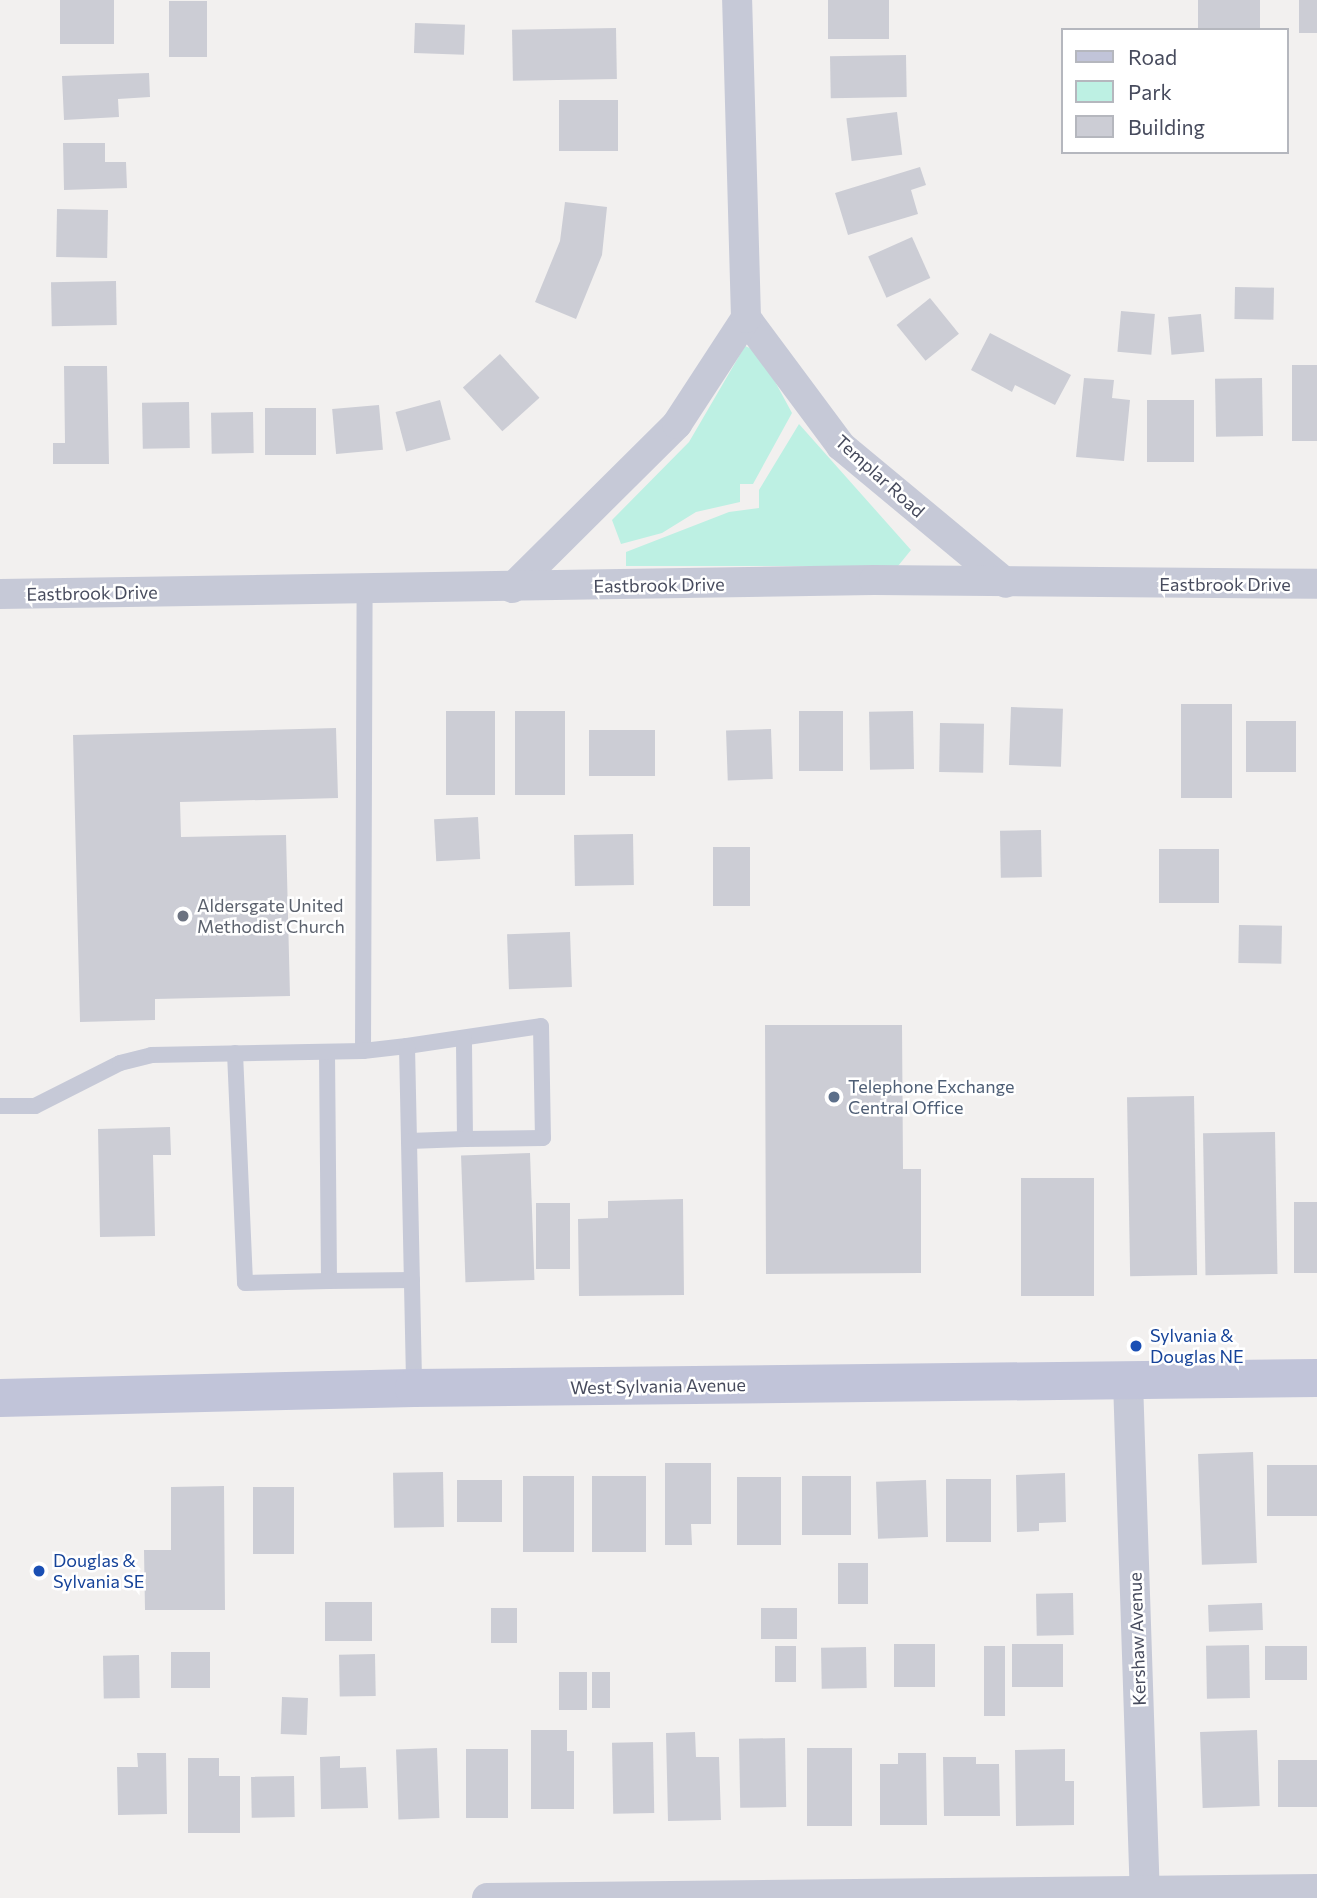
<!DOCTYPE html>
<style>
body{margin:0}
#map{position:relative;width:1317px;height:1898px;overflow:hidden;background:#f2f0ef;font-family:Commissioner,sans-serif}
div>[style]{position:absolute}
.green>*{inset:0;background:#bdf0e3}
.building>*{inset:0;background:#cccdd5;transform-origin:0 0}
.service>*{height:16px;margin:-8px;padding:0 8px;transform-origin:8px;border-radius:8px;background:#c6c9d7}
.minor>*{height:30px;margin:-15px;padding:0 15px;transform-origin:15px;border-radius:15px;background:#c6c9d7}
.secondary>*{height:38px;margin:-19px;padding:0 19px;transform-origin:19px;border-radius:19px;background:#c1c4d9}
.dots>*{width:19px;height:19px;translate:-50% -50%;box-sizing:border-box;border:4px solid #fff;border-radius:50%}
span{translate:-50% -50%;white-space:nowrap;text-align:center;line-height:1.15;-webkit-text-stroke:5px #fff;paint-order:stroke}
.street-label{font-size:18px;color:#474b5d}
.worship-label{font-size:18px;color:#5b616d}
.left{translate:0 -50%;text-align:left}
.service-label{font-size:18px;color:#4e5e75}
.transit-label{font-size:18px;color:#164399}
.legend{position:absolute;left:1061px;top:28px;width:228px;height:126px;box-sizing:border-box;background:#fff;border:2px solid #b5b7be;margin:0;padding:9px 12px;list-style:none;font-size:21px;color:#474b5d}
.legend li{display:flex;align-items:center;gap:14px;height:35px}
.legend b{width:35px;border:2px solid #b5b7be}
</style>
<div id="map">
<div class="green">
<i style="clip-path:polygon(745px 346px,759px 352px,792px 413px,753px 484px,740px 484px,740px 502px,696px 512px,662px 533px,621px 544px,612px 520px,689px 442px)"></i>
<i style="clip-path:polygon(799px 424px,911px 550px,898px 566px,626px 566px,626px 552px,729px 512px,759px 508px,759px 490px)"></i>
</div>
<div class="building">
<i style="left:60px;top:0;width:54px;height:44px"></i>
<i style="left:828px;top:0;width:61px;height:39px"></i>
<i style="left:1198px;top:0;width:62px;height:30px"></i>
<i style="left:1299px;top:0;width:18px;height:33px"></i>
<i style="left:169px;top:1px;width:38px;height:56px"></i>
<i style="left:415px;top:23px;width:50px;height:30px;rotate:2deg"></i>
<i style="left:616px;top:28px;width:51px;height:104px;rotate:89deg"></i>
<i style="left:906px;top:55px;width:42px;height:76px;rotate:89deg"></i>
<i style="clip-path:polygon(149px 73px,150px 97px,118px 99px,119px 117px,64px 120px,62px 76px)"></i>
<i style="left:559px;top:100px;width:59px;height:51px"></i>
<i style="left:897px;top:112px;width:43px;height:51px;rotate:83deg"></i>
<i style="clip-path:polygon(63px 143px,105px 143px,105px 162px,126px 162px,127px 188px,64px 190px)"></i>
<i style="clip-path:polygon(920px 167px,926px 185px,911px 190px,918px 214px,848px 235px,835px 193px)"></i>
<i style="clip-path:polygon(565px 202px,607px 207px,602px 255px,576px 319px,535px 302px,560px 241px)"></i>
<i style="left:57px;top:209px;width:51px;height:48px;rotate:1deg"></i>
<i style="left:912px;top:237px;width:45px;height:48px;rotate:66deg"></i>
<i style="left:116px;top:281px;width:44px;height:65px;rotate:89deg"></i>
<i style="left:1235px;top:287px;width:39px;height:32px;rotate:1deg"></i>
<i style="left:930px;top:298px;width:46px;height:43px;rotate:51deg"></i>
<i style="left:1121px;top:311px;width:34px;height:41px;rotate:5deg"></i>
<i style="left:1201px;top:314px;width:38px;height:33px;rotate:85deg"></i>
<i style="clip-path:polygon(990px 333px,1071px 375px,1055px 405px,1015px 385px,1012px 392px,971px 370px)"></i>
<i style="left:500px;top:354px;width:59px;height:50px;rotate:48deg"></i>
<i style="left:1317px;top:365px;width:76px;height:25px;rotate:90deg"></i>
<i style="clip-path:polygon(64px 366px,107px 366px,109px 464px,53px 464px,53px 443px,65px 443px)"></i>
<i style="clip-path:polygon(1084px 378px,1114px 380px,1112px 398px,1130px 400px,1124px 461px,1076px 457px)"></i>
<i style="left:1262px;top:378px;width:58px;height:47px;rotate:89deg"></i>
<i style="left:440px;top:400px;width:41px;height:46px;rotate:75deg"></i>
<i style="left:1147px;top:400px;width:47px;height:62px"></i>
<i style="left:189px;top:402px;width:46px;height:47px;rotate:89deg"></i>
<i style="left:379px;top:405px;width:45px;height:47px;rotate:85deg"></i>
<i style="left:265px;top:408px;width:51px;height:47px"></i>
<i style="left:253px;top:412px;width:41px;height:42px;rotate:89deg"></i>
<i style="left:1181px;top:704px;width:51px;height:94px"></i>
<i style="left:1011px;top:707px;width:52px;height:58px;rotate:2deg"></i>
<i style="left:446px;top:711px;width:49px;height:84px"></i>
<i style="left:515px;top:711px;width:50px;height:84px"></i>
<i style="left:799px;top:711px;width:44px;height:60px"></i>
<i style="left:913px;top:711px;width:58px;height:44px;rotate:89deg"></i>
<i style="left:1246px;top:721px;width:50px;height:51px"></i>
<i style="left:940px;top:723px;width:44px;height:49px;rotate:1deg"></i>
<i style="clip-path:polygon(336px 728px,338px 798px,180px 802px,181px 837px,286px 835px,290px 996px,155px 999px,155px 1020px,80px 1022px,73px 735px)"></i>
<i style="left:771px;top:729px;width:50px;height:45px;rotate:88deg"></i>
<i style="left:589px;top:730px;width:66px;height:46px"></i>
<i style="left:478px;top:817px;width:42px;height:44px;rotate:87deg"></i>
<i style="left:1041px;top:830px;width:47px;height:41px;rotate:89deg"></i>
<i style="left:633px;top:834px;width:51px;height:59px;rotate:89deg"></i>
<i style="left:713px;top:847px;width:37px;height:59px"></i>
<i style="left:1219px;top:849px;width:54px;height:60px;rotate:90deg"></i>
<i style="left:1239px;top:925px;width:43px;height:38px;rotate:1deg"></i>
<i style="left:570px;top:932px;width:55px;height:63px;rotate:88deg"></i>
<i style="clip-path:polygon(765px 1025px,902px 1025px,903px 1169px,921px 1169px,921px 1273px,766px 1274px)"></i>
<i style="left:1194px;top:1096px;width:179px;height:67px;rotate:89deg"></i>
<i style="clip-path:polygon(170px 1127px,171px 1155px,153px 1155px,155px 1236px,100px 1237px,98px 1129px)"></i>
<i style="left:1275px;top:1132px;width:142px;height:72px;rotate:89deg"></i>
<i style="left:530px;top:1153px;width:127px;height:69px;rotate:88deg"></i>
<i style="left:1021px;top:1178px;width:73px;height:118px"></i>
<i style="clip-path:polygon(683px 1199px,684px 1295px,579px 1296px,578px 1219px,608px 1218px,608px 1201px)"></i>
<i style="left:1294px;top:1202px;width:23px;height:71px"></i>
<i style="left:536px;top:1203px;width:34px;height:66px"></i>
<i style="left:1253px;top:1452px;width:111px;height:55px;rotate:88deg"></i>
<i style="clip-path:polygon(665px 1463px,711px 1463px,711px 1524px,691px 1524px,692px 1545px,665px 1545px)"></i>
<i style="left:1317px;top:1465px;width:51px;height:50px;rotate:90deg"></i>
<i style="left:443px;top:1472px;width:55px;height:50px;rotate:89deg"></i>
<i style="clip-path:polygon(1065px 1473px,1066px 1522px,1039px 1523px,1039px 1531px,1017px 1532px,1016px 1475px)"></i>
<i style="left:523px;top:1476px;width:51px;height:76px"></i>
<i style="left:592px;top:1476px;width:54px;height:76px"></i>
<i style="left:802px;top:1476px;width:49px;height:59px"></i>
<i style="left:737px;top:1477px;width:44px;height:68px"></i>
<i style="left:946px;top:1479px;width:45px;height:63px"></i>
<i style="left:457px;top:1480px;width:45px;height:42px"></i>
<i style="left:926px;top:1480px;width:57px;height:50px;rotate:88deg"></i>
<i style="clip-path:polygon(224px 1486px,225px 1610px,145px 1610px,144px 1550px,171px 1550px,171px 1487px)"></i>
<i style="left:253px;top:1487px;width:41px;height:67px"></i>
<i style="left:838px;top:1563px;width:30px;height:41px"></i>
<i style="left:1073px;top:1593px;width:42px;height:37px;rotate:89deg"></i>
<i style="left:372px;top:1602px;width:39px;height:47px;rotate:90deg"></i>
<i style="left:1262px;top:1603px;width:27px;height:54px;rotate:88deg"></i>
<i style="left:491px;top:1608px;width:26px;height:35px"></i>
<i style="left:761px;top:1608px;width:36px;height:31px"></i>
<i style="left:894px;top:1644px;width:41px;height:43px"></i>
<i style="left:1012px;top:1644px;width:51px;height:43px"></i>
<i style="left:1249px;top:1645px;width:53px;height:43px;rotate:89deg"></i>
<i style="left:775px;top:1646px;width:21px;height:36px"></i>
<i style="left:984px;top:1646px;width:21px;height:70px"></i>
<i style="left:1265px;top:1646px;width:42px;height:34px"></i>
<i style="left:866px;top:1647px;width:41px;height:45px;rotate:89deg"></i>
<i style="left:210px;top:1652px;width:36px;height:39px;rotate:90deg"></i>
<i style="left:375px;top:1654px;width:42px;height:36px;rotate:89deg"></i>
<i style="left:139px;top:1655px;width:43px;height:36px;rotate:89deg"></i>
<i style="left:559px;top:1672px;width:28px;height:38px"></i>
<i style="left:592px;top:1672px;width:18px;height:36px"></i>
<i style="left:282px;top:1697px;width:26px;height:37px;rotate:2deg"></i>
<i style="clip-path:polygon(531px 1730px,567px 1730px,567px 1751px,574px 1751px,574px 1809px,531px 1809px)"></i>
<i style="left:1257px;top:1730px;width:76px;height:57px;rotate:88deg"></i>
<i style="clip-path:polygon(695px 1732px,696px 1757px,719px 1757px,721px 1820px,668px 1821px,666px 1733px)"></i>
<i style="left:785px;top:1738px;width:69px;height:46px;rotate:89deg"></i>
<i style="left:653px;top:1742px;width:71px;height:41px;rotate:89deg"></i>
<i style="left:437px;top:1748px;width:70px;height:41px;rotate:88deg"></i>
<i style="left:807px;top:1748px;width:45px;height:78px"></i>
<i style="left:508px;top:1749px;width:69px;height:42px;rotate:90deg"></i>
<i style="clip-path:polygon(1065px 1749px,1065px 1781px,1074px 1781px,1074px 1825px,1016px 1826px,1015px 1750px)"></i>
<i style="clip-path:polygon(137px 1753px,166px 1753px,167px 1814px,118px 1815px,117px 1767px,138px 1767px)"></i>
<i style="clip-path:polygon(898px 1753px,926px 1753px,927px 1825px,880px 1825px,880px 1764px,898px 1764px)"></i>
<i style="clip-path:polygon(340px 1756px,340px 1768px,366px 1767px,368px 1808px,321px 1809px,320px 1757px)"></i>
<i style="clip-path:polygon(943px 1757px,976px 1757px,976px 1764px,999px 1764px,1000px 1816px,944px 1816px)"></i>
<i style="clip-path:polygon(188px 1758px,219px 1758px,219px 1776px,240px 1776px,240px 1833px,188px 1833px)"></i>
<i style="left:1317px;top:1760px;width:47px;height:39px;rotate:90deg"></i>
<i style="left:294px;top:1776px;width:41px;height:43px;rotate:89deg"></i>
</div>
<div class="service">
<i style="left:407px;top:1046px;width:135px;rotate:-8.5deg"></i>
<i style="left:541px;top:1026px;width:112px;rotate:89deg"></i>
<i style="left:543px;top:1138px;width:78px;rotate:179.3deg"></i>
<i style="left:465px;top:1139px;width:101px;rotate:-90.6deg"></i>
<i style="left:363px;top:1051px;width:461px;rotate:-89.8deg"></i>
<i style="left:327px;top:1052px;width:229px;rotate:89.5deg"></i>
<i style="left:329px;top:1281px;width:83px;rotate:-0.7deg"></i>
<i style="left:235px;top:1053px;width:230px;rotate:87.5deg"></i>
<i style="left:245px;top:1283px;width:84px;rotate:-1.4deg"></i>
<i style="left:0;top:1106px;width:35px"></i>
<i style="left:35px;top:1106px;width:95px;rotate:-26.8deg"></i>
<i style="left:120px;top:1063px;width:32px;rotate:-14deg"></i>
<i style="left:151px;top:1055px;width:212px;rotate:-1.1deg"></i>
<i style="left:363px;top:1051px;width:44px;rotate:-6.5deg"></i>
<i style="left:407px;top:1046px;width:342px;rotate:88.8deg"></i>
<i style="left:409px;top:1141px;width:56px;rotate:-2deg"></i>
</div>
<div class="minor">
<i style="left:746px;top:318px;width:159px;rotate:53.4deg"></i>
<i style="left:841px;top:446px;width:214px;rotate:39.7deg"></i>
<i style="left:512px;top:588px;width:233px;rotate:-44.8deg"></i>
<i style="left:677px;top:424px;width:126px;rotate:-56.9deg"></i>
<i style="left:746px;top:318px;width:318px;rotate:-91.6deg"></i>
<i style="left:0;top:594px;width:874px;rotate:-0.92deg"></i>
<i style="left:874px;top:580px;width:443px;rotate:0.5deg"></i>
<i style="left:1128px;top:1381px;width:517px;rotate:88.12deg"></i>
<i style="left:487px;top:1898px;width:830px;rotate:-0.62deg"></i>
</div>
<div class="secondary">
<i style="left:0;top:1398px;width:414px;rotate:-1.4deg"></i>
<i style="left:414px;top:1388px;width:903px;rotate:-0.63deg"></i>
</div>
<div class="dots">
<i style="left:183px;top:916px;background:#6b7280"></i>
<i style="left:834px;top:1097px;background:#5c6f8a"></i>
<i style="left:1136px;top:1346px;background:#1a4fb4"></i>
<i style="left:39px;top:1571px;background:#1a4fb4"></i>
</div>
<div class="street-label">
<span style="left:880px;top:476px;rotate:42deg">Templar Road</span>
<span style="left:1225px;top:584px">Eastbrook Drive</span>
<span style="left:659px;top:585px;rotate:-1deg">Eastbrook Drive</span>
<span style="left:92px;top:593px;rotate:-1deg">Eastbrook Drive</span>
<span style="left:658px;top:1386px;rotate:-1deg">West Sylvania Avenue</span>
<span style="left:1137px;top:1639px;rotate:-92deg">Kershaw Avenue</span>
</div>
<div class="worship-label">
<span class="left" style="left:197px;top:916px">Aldersgate United<br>Methodist Church</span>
</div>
<div class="service-label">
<span class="left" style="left:848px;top:1097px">Telephone Exchange<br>Central Office</span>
</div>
<div class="transit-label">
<span class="left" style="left:1150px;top:1346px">Sylvania &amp;<br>Douglas NE</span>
<span class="left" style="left:53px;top:1571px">Douglas &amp;<br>Sylvania SE</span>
</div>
<ul class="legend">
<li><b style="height:9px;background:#c1c4d9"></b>Road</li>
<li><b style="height:19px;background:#bdf0e3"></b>Park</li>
<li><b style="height:19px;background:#cccdd5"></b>Building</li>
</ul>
</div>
